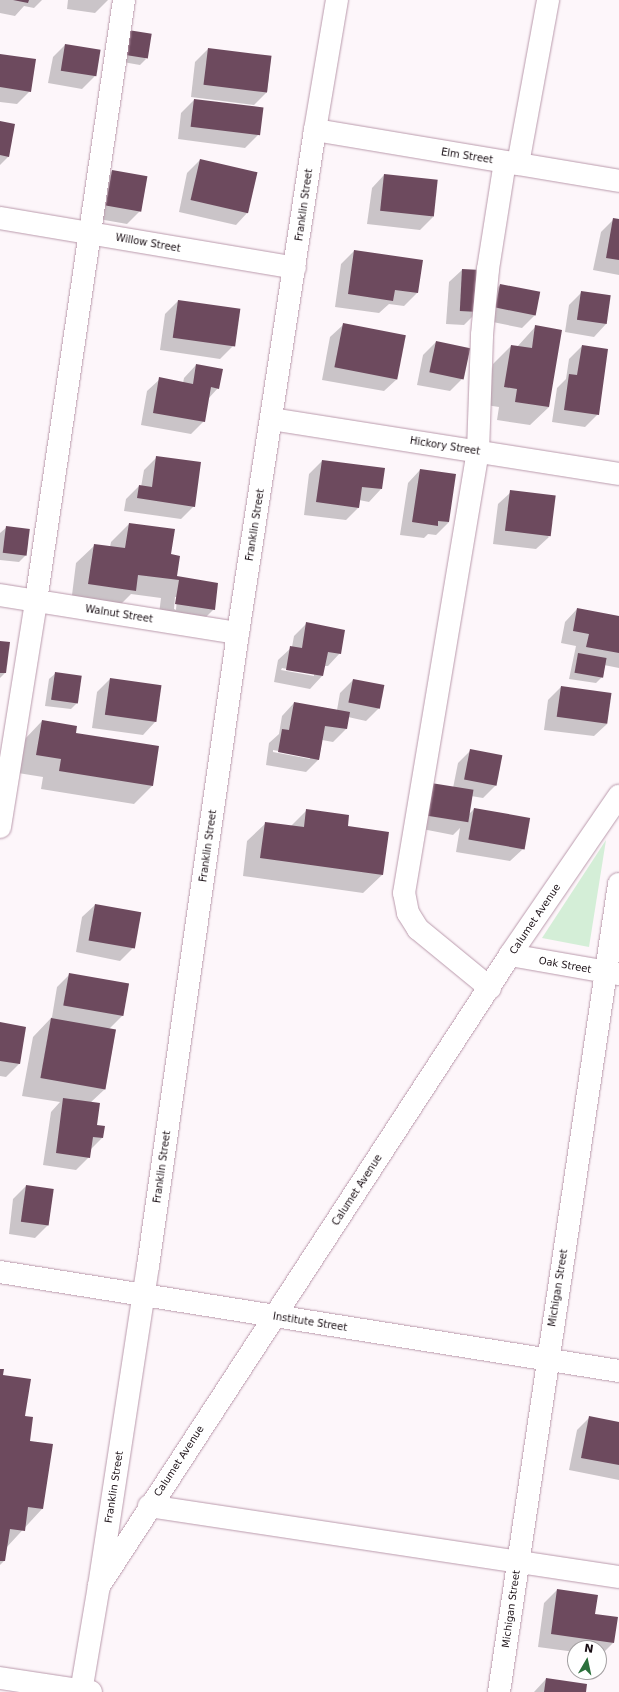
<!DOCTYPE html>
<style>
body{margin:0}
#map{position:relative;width:619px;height:1692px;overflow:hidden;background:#fdf6fa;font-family:"DejaVu Sans",sans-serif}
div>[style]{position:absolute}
.green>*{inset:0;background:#d4eed7}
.shadow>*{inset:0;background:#0003}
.building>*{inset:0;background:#6d4a5e;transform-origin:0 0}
.roads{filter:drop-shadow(0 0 1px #ba9aac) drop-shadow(0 0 1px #ba9aac)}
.minor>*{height:22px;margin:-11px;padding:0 11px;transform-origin:11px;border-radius:11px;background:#fff}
.major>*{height:22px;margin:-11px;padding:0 11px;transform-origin:11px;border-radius:11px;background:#fff}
span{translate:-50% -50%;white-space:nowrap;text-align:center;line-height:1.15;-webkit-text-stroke:4px #fff;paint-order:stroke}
.street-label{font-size:10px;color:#1a0f15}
.north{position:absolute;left:567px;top:1640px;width:40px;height:40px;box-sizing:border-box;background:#fff;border:1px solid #a39fa1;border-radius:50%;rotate:9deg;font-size:11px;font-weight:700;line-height:16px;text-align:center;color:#1a0f15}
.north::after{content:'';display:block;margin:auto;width:14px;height:18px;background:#2b703b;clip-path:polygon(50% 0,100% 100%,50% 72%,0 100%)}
</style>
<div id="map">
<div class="green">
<i style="clip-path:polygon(606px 840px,589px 947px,542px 938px)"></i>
</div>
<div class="shadow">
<i style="clip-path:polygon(0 0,42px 0,34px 8px,24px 6px,15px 16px,0 13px)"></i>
<i style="clip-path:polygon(68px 0,108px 0,95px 13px,67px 9px)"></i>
<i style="clip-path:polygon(122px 37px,146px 59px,140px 65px,117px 61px)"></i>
<i style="clip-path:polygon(65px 45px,95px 76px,82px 89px,48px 83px,53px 57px)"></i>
<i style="clip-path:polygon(208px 49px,271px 57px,267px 92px,254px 105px,191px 97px,195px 62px)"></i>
<i style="clip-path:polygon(0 55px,30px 91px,17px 104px,0 102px)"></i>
<i style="clip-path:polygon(194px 100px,258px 135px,245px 148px,178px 139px,181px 113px)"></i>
<i style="clip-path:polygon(0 122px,14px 125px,8px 157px,0 165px)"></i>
<i style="clip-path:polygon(200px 160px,248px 212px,236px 225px,179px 212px,187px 173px)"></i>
<i style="clip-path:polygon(112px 171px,146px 177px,140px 211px,127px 224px,93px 218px,99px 184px)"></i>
<i style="clip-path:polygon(384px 175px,433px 217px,420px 230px,367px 224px,372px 188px)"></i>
<i style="clip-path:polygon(614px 219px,619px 220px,619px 275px,593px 270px,601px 232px)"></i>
<i style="clip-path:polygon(354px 251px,422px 261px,417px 293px,404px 306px,389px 304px,379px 313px,335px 307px,341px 264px)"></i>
<i style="clip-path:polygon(462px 270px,477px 312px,464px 325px,446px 324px,449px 282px)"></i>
<i style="clip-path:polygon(500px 285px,535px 315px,522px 328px,483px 320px,487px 298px)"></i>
<i style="clip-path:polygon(582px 292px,606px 324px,594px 337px,565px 332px,569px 305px)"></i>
<i style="clip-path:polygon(178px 301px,233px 346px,220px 359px,160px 350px,165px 314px)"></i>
<i style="clip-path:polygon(343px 325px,397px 379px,384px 391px,322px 380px,330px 337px)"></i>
<i style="clip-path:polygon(536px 326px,549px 407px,530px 425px,497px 420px,499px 407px,486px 405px,493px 364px,511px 346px,517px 347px)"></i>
<i style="clip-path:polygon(436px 342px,463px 378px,450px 391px,417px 385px,423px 355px)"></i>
<i style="clip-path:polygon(582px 346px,598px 414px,585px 427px,552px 422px,557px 388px,566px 379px,569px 359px)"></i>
<i style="clip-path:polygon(196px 365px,218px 388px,208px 399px,204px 421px,191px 434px,141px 425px,147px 391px,160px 379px,183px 383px,184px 378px)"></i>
<i style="clip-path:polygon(157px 457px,194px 506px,181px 519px,124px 511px,126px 499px,139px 486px,141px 487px,144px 470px)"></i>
<i style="clip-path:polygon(322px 461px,381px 489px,369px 502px,359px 500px,358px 508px,346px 520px,304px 515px,309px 474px)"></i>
<i style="clip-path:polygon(420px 470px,449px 522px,436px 535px,428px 534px,424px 538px,400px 535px,408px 483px)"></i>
<i style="clip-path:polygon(511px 492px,549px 537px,536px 549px,493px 544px,498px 504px)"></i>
<i style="clip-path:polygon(evenodd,129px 524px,170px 555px,176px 577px,214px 609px,195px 628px,158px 622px,161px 598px,131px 594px,116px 609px,71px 603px,76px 563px,95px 545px,110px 547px,111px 542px,129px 524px,175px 597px,177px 597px,176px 610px,174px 609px,175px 597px)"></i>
<i style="clip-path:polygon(7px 527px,29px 530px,25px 556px,19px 562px,0 560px,0 533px)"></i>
<i style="clip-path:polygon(577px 609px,619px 617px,619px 668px,604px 665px,602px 677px,596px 683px,569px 679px,576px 646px,561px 643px,565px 622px)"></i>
<i style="clip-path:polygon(evenodd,306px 624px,340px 653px,328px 666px,324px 666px,322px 676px,310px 689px,274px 682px,278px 660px,292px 647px,294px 636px,306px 624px,282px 668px,314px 674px,314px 676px,281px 670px,282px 668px)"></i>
<i style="clip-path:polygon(0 642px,5px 673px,0 678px)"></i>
<i style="clip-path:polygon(56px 673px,77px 703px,71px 709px,45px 706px,49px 679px)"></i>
<i style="clip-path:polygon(110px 679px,160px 686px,155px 722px,143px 735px,92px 728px,97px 692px)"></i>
<i style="clip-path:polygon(evenodd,353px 680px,379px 708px,366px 721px,348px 717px,346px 729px,333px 742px,322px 740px,319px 759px,306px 772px,266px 765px,269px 743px,279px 734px,282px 716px,294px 703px,337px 710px,340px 693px,353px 680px,273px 750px,310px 757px,310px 759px,273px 752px,273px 750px)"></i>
<i style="clip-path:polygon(561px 687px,607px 724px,594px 736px,544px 730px,548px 700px)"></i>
<i style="clip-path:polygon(42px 721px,75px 734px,158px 747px,152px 786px,134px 804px,41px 789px,43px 777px,18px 773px,24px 740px)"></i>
<i style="clip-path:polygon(471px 750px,496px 785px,483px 798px,471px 796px,467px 816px,474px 809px,523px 849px,510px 861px,456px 852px,460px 828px,453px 835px,412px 827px,453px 788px,458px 763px)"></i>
<i style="clip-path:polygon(307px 810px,346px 827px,387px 833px,382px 875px,363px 893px,243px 876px,247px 841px,266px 823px,291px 826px)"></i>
<i style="clip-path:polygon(95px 905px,133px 948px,120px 961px,76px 952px,82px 917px)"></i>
<i style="clip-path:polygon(70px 974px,128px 984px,123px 1015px,109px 1029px,105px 1089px,90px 1103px,96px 1126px,102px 1138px,90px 1150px,89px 1157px,76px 1170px,43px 1165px,51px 1112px,60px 1102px,22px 1096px,33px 1037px,52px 1017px,57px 987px)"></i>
<i style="clip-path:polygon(0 1023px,25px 1027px,19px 1064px,6px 1077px,0 1076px)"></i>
<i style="clip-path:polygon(26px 1186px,53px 1190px,48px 1225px,35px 1238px,9px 1234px,13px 1199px)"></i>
<i style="clip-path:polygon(0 1370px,24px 1417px,28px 1441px,51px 1445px,42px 1509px,6px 1548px,4px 1561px,0 1565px)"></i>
<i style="clip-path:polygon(590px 1417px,619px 1423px,619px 1480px,569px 1470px,577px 1430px)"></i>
<i style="clip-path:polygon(557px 1590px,594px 1615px,613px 1643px,600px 1656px,599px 1648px,575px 1648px,575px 1652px,538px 1647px,544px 1603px)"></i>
<i style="clip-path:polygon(546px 1679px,585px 1692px,534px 1692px)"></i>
</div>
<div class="building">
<i style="clip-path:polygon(13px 0,29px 0,28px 3px)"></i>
<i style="left:128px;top:30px;width:24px;height:25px;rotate:9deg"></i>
<i style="left:65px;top:44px;width:36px;height:27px;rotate:9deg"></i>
<i style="left:208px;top:48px;width:64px;height:37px;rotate:7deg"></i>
<i style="clip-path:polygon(0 54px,36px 59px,31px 92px,0 87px)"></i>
<i style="left:194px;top:99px;width:70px;height:28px;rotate:7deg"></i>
<i style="clip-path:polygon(0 121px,15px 124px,9px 157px,0 155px)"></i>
<i style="left:200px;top:159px;width:59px;height:42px;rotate:13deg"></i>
<i style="left:112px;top:170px;width:36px;height:36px;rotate:10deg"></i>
<i style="left:384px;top:174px;width:54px;height:37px;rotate:6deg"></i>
<i style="clip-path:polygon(613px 218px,619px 219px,619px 260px,606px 258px)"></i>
<i style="clip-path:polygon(354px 250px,423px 260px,418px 293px,395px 290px,393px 301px,348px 294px)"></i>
<i style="left:462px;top:269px;width:19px;height:42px;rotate:3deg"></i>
<i style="left:500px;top:284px;width:41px;height:24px;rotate:11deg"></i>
<i style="left:581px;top:291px;width:30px;height:29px;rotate:8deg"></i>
<i style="left:178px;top:300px;width:63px;height:38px;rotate:8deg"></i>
<i style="left:343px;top:323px;width:64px;height:45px;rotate:11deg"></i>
<i style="clip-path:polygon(535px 325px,562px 330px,549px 407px,515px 402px,517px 389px,504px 387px,511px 345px,532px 348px)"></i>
<i style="left:436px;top:341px;width:35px;height:32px;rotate:12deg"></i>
<i style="clip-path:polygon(582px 345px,608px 349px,599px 415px,564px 410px,569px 374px,577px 375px)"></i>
<i style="clip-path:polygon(196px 364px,223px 369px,219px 389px,211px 387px,205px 422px,153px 413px,159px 377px,193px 384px)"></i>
<i style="clip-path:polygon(156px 456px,201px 462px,195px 507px,137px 498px,139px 485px,152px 487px)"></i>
<i style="clip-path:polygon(322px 460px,385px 468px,382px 489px,362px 487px,359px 508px,316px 502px)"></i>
<i style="clip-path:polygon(420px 469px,456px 474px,449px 522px,438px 521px,438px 526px,412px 522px)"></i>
<i style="left:510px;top:490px;width:46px;height:41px;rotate:7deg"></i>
<i style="clip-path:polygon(129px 523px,175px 529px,171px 554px,180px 556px,177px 576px,218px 583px,215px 610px,175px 604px,179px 580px,138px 575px,136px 591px,88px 584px,94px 544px,125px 548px)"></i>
<i style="left:6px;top:526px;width:24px;height:27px;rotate:7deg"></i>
<i style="clip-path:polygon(577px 608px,619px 616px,619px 653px,586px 647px,589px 634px,573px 631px)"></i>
<i style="clip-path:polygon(306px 622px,345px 630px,341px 654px,328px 652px,323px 676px,286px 670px,290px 646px,302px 648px)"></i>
<i style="clip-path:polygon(0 641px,10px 642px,6px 673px,0 673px)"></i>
<i style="left:578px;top:653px;width:29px;height:20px;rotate:10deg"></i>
<i style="left:55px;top:672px;width:27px;height:28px;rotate:8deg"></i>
<i style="left:110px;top:678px;width:52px;height:37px;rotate:8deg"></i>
<i style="left:353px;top:679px;width:32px;height:24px;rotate:11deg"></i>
<i style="left:561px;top:686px;width:51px;height:31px;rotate:8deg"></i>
<i style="clip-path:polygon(294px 702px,350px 712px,347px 729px,325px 726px,319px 760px,278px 752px,282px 729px,289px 730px)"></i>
<i style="clip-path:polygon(42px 720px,77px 726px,76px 733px,159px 746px,153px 786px,59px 771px,61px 759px,36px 755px)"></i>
<i style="left:470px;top:749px;width:33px;height:31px;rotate:11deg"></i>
<i style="left:431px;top:783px;width:43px;height:33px;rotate:9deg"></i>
<i style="left:474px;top:808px;width:57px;height:32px;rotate:10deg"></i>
<i style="clip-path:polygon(306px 809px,349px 815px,348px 826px,389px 832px,383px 875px,260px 858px,265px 822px,304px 827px)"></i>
<i style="left:95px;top:904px;width:47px;height:37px;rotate:10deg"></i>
<i style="left:69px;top:973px;width:61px;height:33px;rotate:10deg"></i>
<i style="left:51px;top:1018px;width:66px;height:61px;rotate:10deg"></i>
<i style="clip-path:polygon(0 1022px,26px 1027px,20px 1064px,0 1061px)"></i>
<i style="clip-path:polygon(63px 1098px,100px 1103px,97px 1125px,105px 1126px,103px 1138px,93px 1137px,90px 1158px,56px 1153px)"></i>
<i style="left:26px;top:1185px;width:28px;height:37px;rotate:8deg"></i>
<i style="clip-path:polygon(0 1369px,4px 1369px,3px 1375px,31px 1379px,25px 1416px,33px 1417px,30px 1441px,53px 1444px,43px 1509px,28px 1507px,25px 1531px,10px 1529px,5px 1561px,0 1561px)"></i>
<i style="clip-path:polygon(589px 1416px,619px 1422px,619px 1465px,581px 1458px)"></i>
<i style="clip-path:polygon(557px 1589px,598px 1595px,595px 1614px,618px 1617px,614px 1643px,551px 1634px)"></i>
<i style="clip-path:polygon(546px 1678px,587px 1684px,586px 1692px,544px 1692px)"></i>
</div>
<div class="roads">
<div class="minor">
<i style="left:315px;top:130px;width:308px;rotate:9.5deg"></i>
<i style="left:518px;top:164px;width:167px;rotate:-79.6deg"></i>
<i style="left:0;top:218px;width:299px;rotate:9.6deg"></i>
<i style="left:272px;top:419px;width:351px;rotate:9deg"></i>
<i style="left:0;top:595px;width:241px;rotate:9.1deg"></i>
<i style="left:0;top:827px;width:229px;rotate:-80.9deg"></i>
<i style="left:36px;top:601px;width:607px;rotate:-81.67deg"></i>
<i style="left:510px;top:955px;width:111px;rotate:9.9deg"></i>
<i style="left:490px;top:988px;width:93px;rotate:-140.7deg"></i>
<i style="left:418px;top:929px;width:19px;rotate:-122deg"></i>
<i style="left:408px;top:913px;width:20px;rotate:-101deg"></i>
<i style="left:404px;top:893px;width:448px;rotate:-80.5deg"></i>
<i style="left:478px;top:451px;width:116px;rotate:-88deg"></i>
<i style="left:482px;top:335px;width:66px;rotate:-84.8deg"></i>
<i style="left:488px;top:269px;width:108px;rotate:-81deg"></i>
<i style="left:0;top:1272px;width:627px;rotate:9.09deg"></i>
<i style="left:149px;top:1506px;width:475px;rotate:8.6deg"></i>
<i style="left:99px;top:1586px;width:324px;rotate:-81.3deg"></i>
<i style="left:148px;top:1266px;width:639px;rotate:-81.91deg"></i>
<i style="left:238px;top:633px;width:509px;rotate:-81.3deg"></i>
<i style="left:315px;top:130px;width:132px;rotate:-80.4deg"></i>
<i style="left:0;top:1678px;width:92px;rotate:8.7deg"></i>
<i style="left:499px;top:1692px;width:817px;rotate:-81.55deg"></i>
</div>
<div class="major">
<i style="left:81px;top:1692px;width:108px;rotate:-80.4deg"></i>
<i style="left:99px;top:1586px;width:753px;rotate:-56.92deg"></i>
<i style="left:510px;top:955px;width:193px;rotate:-55.6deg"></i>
</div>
</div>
<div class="street-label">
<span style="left:467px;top:156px;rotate:9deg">Elm Street</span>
<span style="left:304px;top:205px;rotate:-82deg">Franklin Street</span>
<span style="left:148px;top:243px;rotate:10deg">Willow Street</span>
<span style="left:445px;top:446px;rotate:9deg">Hickory Street</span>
<span style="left:255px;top:525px;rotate:-81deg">Franklin Street</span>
<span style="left:119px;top:614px;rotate:9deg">Walnut Street</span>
<span style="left:208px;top:846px;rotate:-82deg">Franklin Street</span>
<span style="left:535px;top:919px;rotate:-56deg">Calumet Avenue</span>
<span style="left:565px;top:965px;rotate:10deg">Oak Street</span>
<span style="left:162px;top:1167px;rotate:-82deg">Franklin Street</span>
<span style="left:357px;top:1190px;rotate:-57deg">Calumet Avenue</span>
<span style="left:558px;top:1288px;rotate:-81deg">Michigan Street</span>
<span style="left:310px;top:1322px;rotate:9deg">Institute Street</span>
<span style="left:179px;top:1461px;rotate:-57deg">Calumet Avenue</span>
<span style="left:114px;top:1487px;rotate:-81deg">Franklin Street</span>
<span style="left:511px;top:1609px;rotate:-82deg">Michigan Street</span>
</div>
<div class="north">N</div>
</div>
